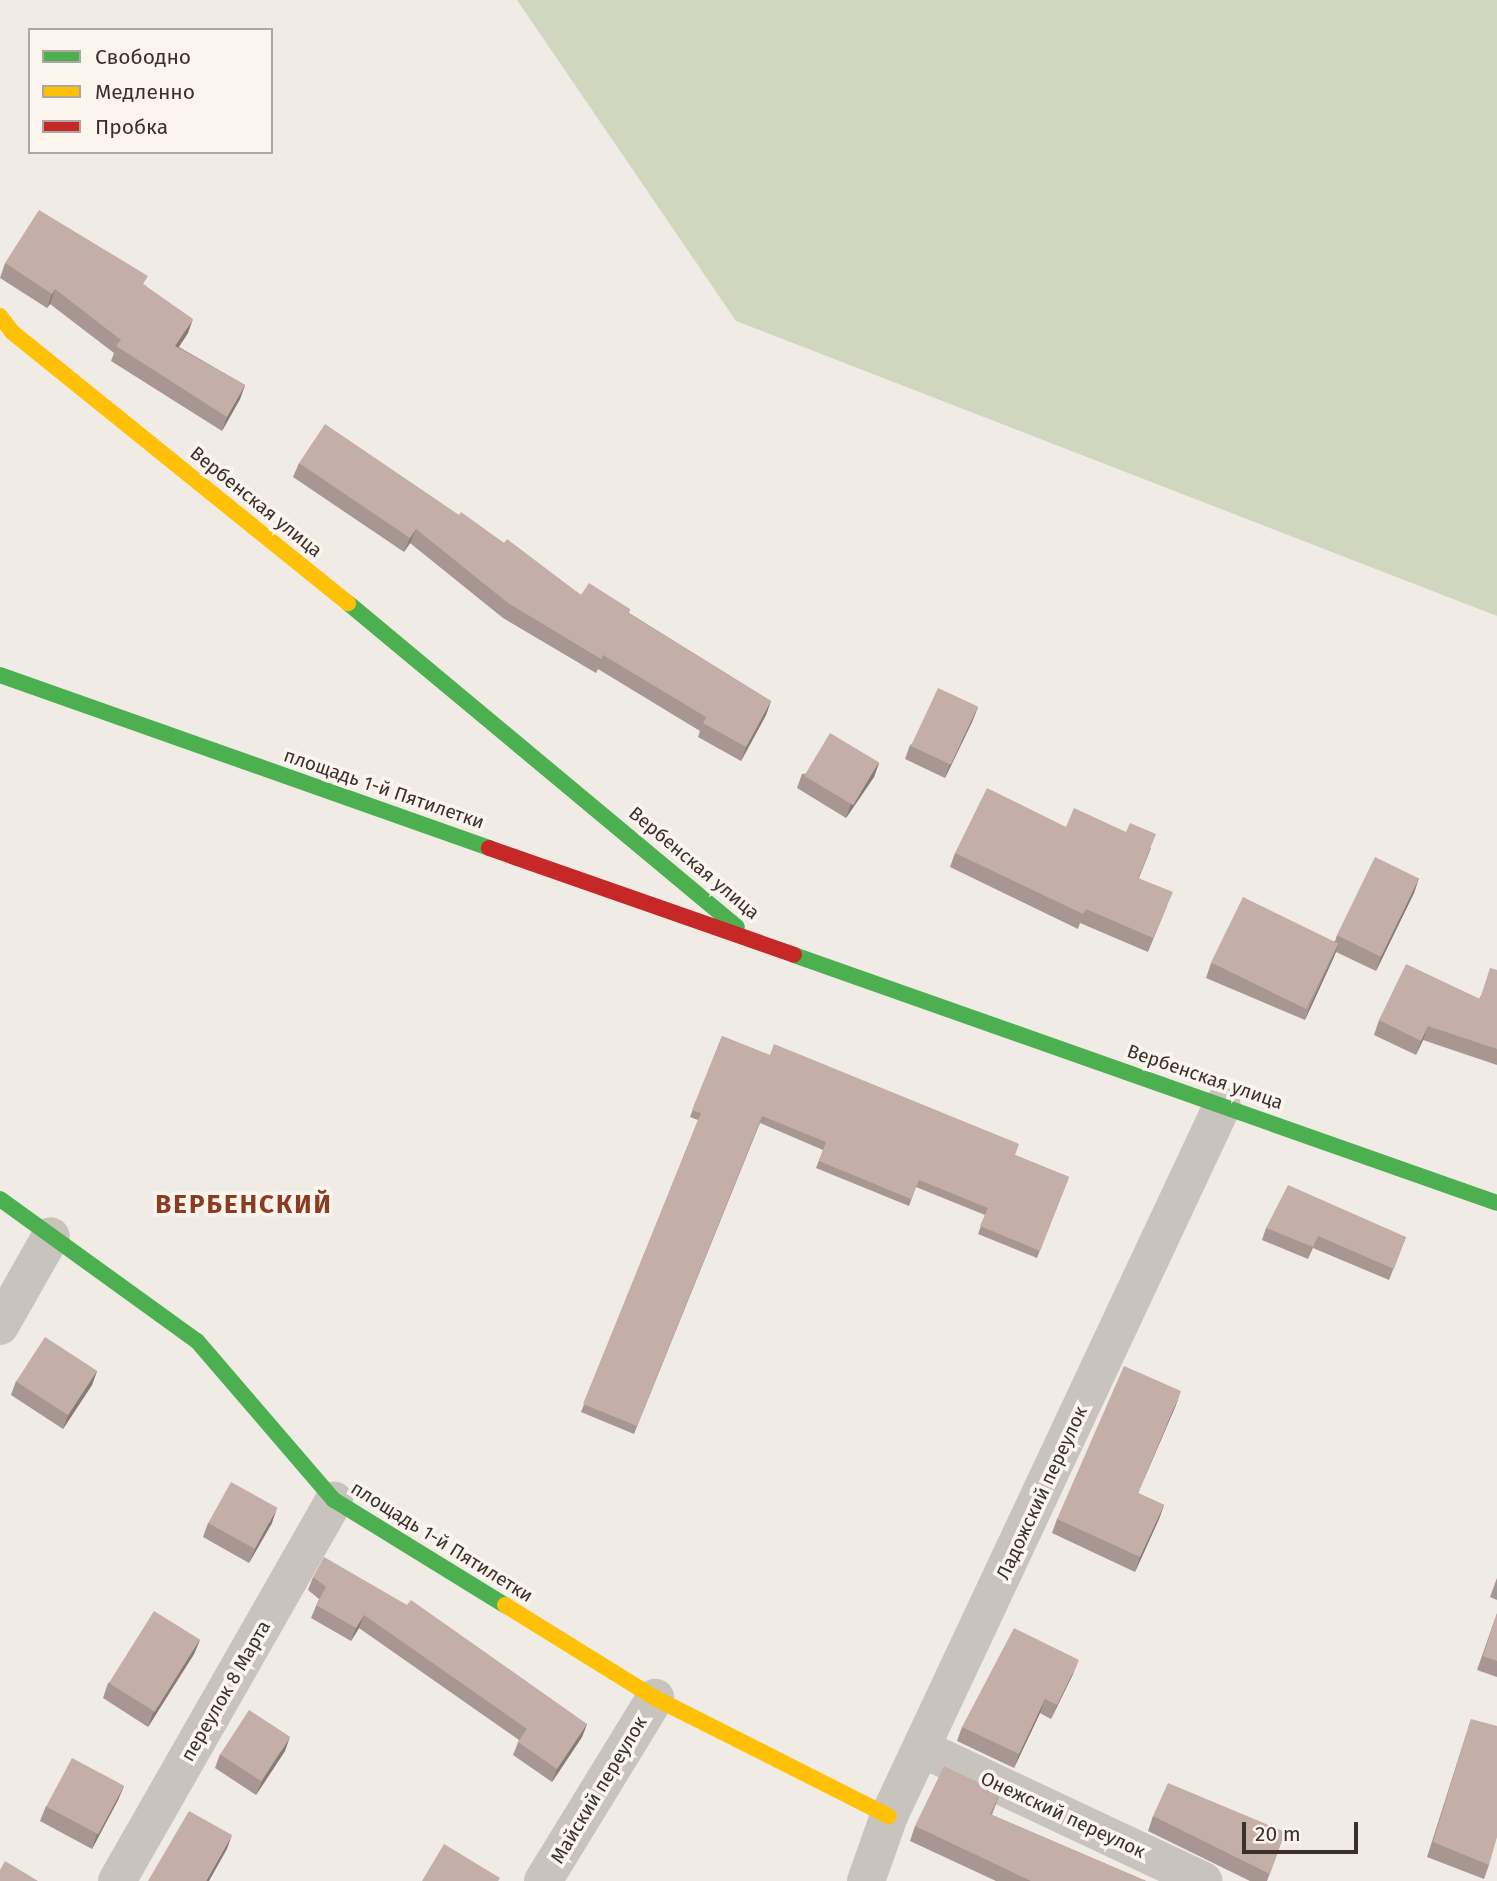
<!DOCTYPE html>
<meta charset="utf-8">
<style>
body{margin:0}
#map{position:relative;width:1497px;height:1881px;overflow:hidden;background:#f0ebe5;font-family:"Fira Sans",sans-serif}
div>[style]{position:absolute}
.green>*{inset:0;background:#d1d6bf}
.street>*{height:38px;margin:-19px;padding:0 19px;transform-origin:19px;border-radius:19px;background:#c9c3be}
.fast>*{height:16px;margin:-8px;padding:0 8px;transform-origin:8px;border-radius:8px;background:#4caf50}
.slow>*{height:16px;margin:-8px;padding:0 8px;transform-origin:8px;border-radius:8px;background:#ffc107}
.jam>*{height:16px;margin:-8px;padding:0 8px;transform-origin:8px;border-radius:8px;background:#c62828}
.wall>*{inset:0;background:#a89690}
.shaded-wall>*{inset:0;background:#887a75}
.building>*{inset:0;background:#c3afa7;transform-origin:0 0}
span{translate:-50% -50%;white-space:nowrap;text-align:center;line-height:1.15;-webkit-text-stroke:7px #fbf5ee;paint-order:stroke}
.street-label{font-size:19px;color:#3b302b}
.district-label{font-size:26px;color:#8c3b22;font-weight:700;letter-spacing:2px}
.legend{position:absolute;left:28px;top:28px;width:245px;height:126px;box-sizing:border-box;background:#fbf5ee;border:2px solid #aea6a0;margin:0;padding:9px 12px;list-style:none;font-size:21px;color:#3b302b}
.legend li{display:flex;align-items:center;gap:14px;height:35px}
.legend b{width:35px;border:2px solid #aea6a0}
.scale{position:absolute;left:1242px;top:1822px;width:116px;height:32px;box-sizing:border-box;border:4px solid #3b302b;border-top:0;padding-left:9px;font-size:21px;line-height:24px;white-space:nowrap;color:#3b302b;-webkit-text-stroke:5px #fbf5ee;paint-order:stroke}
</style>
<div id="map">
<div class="green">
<i style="clip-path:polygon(517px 0,1497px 0,1497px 616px,736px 321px)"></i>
</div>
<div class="street">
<i style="left:0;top:1326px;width:103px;rotate:-60.5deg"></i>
<i style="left:923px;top:1749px;width:310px;rotate:25.2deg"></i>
<i style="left:117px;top:1881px;width:438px;rotate:-60.3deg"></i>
<i style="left:543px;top:1881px;width:215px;rotate:-58.5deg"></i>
<i style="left:866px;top:1881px;width:69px;rotate:-70.5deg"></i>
<i style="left:889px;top:1816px;width:784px;rotate:-64.87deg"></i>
</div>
<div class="fast">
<i style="left:348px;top:603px;width:506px;rotate:39.79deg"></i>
<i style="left:0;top:675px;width:519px;rotate:19.48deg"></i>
<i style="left:794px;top:955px;width:745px;rotate:19.43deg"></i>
<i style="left:0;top:1199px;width:243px;rotate:35.8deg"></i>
<i style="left:197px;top:1341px;width:210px;rotate:49.3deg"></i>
<i style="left:334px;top:1500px;width:201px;rotate:31.6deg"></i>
</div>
<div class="slow">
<i style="left:0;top:316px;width:20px;rotate:53deg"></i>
<i style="left:12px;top:332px;width:432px;rotate:38.9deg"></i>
<i style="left:505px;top:1605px;width:176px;rotate:31.8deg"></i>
<i style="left:655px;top:1698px;width:262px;rotate:26.8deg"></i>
</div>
<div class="jam">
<i style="left:489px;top:848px;width:323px;rotate:19.3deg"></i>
</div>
<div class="wall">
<i style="clip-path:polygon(5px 263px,145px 285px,188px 333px,179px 347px,245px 385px,240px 399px,222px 431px,111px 361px,114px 353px,50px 304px,47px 308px,0 278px)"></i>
<i style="clip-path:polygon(299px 463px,459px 515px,504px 543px,581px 595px,630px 609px,629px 613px,771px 701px,766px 715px,741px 761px,698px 737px,700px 731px,598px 669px,596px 673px,503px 618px,410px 543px,404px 552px,293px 477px)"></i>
<i style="clip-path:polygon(978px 707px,972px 722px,945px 778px,905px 759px,910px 745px)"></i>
<i style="clip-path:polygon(879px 763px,874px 777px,846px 818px,797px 788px,802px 774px)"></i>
<i style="clip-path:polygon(1066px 827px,1151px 848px,1139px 878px,1167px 906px,1148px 952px,1080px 923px,1078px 929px,950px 867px,955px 853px)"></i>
<i style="clip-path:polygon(1419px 878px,1414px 893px,1376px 971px,1336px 952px,1305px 1020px,1206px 978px,1211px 963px,1335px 941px,1337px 935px)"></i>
<i style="clip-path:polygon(1497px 970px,1497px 1065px,1423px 1040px,1416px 1055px,1374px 1035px,1379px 1020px,1479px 999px)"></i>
<i style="clip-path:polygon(722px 1036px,1069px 1177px,1037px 1258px,978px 1234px,985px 1215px,916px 1187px,909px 1206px,816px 1168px,823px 1150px,760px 1123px,634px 1434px,581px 1412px,698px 1120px,690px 1117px)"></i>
<i style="clip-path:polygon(1266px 1228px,1406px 1237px,1389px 1280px,1313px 1248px,1308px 1259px,1262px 1240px)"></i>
<i style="clip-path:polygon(97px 1371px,92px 1385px,63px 1429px,11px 1395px,16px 1381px)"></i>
<i style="clip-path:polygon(1176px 1405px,1138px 1493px,1164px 1505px,1159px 1519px,1135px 1572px,1052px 1533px,1057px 1519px)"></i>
<i style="clip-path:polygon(208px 1523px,272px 1523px,249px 1563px,203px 1537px)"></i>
<i style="clip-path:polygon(313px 1577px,587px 1724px,582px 1737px,552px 1782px,513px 1755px,519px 1740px,359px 1628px,351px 1641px,311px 1618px,319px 1599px,308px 1590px)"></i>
<i style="clip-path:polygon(1497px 1578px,1497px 1600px,1490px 1597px)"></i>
<i style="clip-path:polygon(1497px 1613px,1497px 1677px,1477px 1670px)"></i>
<i style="clip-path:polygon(200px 1640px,194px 1654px,148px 1727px,103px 1698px,108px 1683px)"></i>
<i style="clip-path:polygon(1073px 1674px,1051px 1719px,1040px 1713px,1014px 1768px,957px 1741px,962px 1727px)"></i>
<i style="clip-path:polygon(1471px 1719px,1489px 1865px,1484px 1879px,1427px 1857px)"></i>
<i style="clip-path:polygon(285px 1751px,256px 1795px,215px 1768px,220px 1754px)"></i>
<i style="clip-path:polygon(124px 1786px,118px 1800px,92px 1849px,40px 1821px,46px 1806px)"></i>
<i style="clip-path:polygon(1000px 1793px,992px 1815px,1146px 1881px,996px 1881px,910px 1841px,915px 1826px)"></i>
<i style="clip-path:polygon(1153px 1816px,1285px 1832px,1267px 1881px,1250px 1881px,1148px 1831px)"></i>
</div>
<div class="shaded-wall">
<i style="clip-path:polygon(55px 289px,50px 304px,47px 308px,52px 294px)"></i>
<i style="clip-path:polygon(193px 319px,188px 333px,170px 360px,175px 346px)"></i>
<i style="clip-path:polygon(245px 385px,240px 399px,222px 431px,227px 417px)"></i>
<i style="clip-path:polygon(416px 529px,410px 543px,404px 552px,410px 538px)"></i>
<i style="clip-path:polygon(771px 701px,766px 715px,741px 761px,746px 747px)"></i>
<i style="clip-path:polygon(978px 707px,972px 722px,945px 778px,950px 764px)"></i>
<i style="clip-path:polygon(879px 763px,874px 777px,846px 818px,851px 804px)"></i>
<i style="clip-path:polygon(1419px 878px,1414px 893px,1376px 971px,1381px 957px)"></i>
<i style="clip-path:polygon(1339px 943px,1334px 957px,1305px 1020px,1310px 1006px)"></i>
<i style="clip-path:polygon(1428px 1026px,1423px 1040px,1416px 1055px,1421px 1041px)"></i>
<i style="clip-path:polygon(97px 1371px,92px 1385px,63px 1429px,68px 1415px)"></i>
<i style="clip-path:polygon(1181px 1391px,1176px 1405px,1132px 1507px,1138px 1493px)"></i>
<i style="clip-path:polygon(1164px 1505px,1159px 1519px,1135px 1572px,1140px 1557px)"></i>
<i style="clip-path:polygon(277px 1508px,272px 1523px,249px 1563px,255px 1549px)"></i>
<i style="clip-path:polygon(364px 1615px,359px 1628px,351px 1641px,356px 1628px)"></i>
<i style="clip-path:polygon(200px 1640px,194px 1654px,148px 1727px,153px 1713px)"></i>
<i style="clip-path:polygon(1079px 1660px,1073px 1674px,1051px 1719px,1057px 1705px)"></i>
<i style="clip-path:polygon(1045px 1699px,1040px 1713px,1014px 1768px,1019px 1754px)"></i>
<i style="clip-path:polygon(587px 1724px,582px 1737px,552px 1782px,557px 1769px)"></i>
<i style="clip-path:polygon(290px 1737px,285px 1751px,256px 1795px,262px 1781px)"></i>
<i style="clip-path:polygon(124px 1786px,118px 1800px,92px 1849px,97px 1834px)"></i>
<i style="clip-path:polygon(232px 1835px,227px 1849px,209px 1881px,206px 1881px)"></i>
</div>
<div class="building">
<i style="clip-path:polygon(39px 210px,148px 276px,143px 284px,193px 319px,175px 346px,245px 385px,227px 417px,116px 346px,121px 340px,55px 289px,52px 294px,5px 263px)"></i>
<i style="clip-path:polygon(325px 424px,459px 515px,461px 512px,504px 543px,507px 539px,581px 595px,589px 583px,630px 609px,628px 613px,771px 701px,746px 747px,703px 723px,706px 717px,603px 655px,601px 659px,508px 603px,416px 529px,410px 538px,299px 463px)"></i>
<i style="left:938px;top:688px;width:44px;height:64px;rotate:25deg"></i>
<i style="left:830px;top:733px;width:57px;height:50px;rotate:31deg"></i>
<i style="clip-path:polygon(987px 788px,1066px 827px,1074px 808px,1126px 832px,1130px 823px,1156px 834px,1138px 878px,1173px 892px,1153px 938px,1086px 909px,1083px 914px,955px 853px)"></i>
<i style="left:1375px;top:857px;width:49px;height:87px;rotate:26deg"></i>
<i style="left:1243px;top:897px;width:106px;height:73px;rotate:26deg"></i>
<i style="clip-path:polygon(1406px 964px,1480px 999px,1490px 968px,1497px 970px,1497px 1049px,1428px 1026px,1421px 1041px,1379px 1020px)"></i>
<i style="clip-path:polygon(722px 1036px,770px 1055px,774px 1044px,1019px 1144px,1015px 1155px,1069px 1177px,1040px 1251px,980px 1226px,988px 1208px,919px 1180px,911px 1199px,819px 1161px,826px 1142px,762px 1116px,637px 1426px,583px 1404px,701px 1113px,692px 1110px)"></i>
<i style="clip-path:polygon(1288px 1185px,1406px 1237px,1394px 1269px,1318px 1236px,1313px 1247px,1266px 1228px)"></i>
<i style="left:45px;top:1337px;width:62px;height:53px;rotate:33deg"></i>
<i style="clip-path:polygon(1124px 1366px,1181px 1391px,1138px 1493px,1164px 1505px,1140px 1557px,1057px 1519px)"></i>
<i style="left:231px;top:1482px;width:53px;height:47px;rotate:29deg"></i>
<i style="clip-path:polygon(324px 1557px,407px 1605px,411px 1600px,587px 1724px,557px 1769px,518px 1742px,527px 1729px,364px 1615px,356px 1628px,316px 1605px,326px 1587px,313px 1577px)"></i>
<i style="left:154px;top:1611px;width:54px;height:85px;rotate:32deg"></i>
<i style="clip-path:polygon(1497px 1614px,1497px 1661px,1483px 1656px)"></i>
<i style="clip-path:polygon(1014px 1628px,1079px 1660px,1057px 1705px,1045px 1699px,1019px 1754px,962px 1727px)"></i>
<i style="left:249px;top:1710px;width:49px;height:53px;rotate:33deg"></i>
<i style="clip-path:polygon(1471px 1719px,1497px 1726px,1497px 1837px,1489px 1865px,1433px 1842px)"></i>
<i style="left:72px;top:1758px;width:59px;height:55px;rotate:28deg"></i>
<i style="clip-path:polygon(944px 1766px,1000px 1793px,990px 1814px,1146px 1881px,1031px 1881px,915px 1826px)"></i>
<i style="clip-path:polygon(1168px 1783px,1285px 1832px,1270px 1874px,1153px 1816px)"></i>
<i style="clip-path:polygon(189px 1811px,232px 1835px,206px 1881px,148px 1881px)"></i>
<i style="clip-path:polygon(444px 1844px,500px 1878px,498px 1881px,422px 1881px)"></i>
<i style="clip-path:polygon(5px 1861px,38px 1881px,0 1881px,0 1870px)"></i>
</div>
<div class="street-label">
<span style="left:256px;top:502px;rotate:39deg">Вербенская улица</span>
<span style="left:384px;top:789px;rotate:19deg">площадь 1-й Пятилетки</span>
<span style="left:694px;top:863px;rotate:40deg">Вербенская улица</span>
<span style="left:1205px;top:1077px;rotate:19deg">Вербенская улица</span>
<span style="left:1042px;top:1493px;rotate:-65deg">Ладожский переулок</span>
<span style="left:442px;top:1542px;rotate:32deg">площадь 1-й Пятилетки</span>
<span style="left:226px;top:1691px;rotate:-60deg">переулок 8 Марта</span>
<span style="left:599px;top:1790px;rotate:-59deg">Майский переулок</span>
<span style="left:1063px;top:1815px;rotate:25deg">Онежский переулок</span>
</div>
<div class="district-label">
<span style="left:244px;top:1205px">ВЕРБЕНСКИЙ</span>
</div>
<ul class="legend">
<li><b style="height:9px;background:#4caf50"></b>Свободно</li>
<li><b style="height:9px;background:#ffc107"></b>Медленно</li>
<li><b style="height:9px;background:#c62828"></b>Пробка</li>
</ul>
<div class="scale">20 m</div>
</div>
